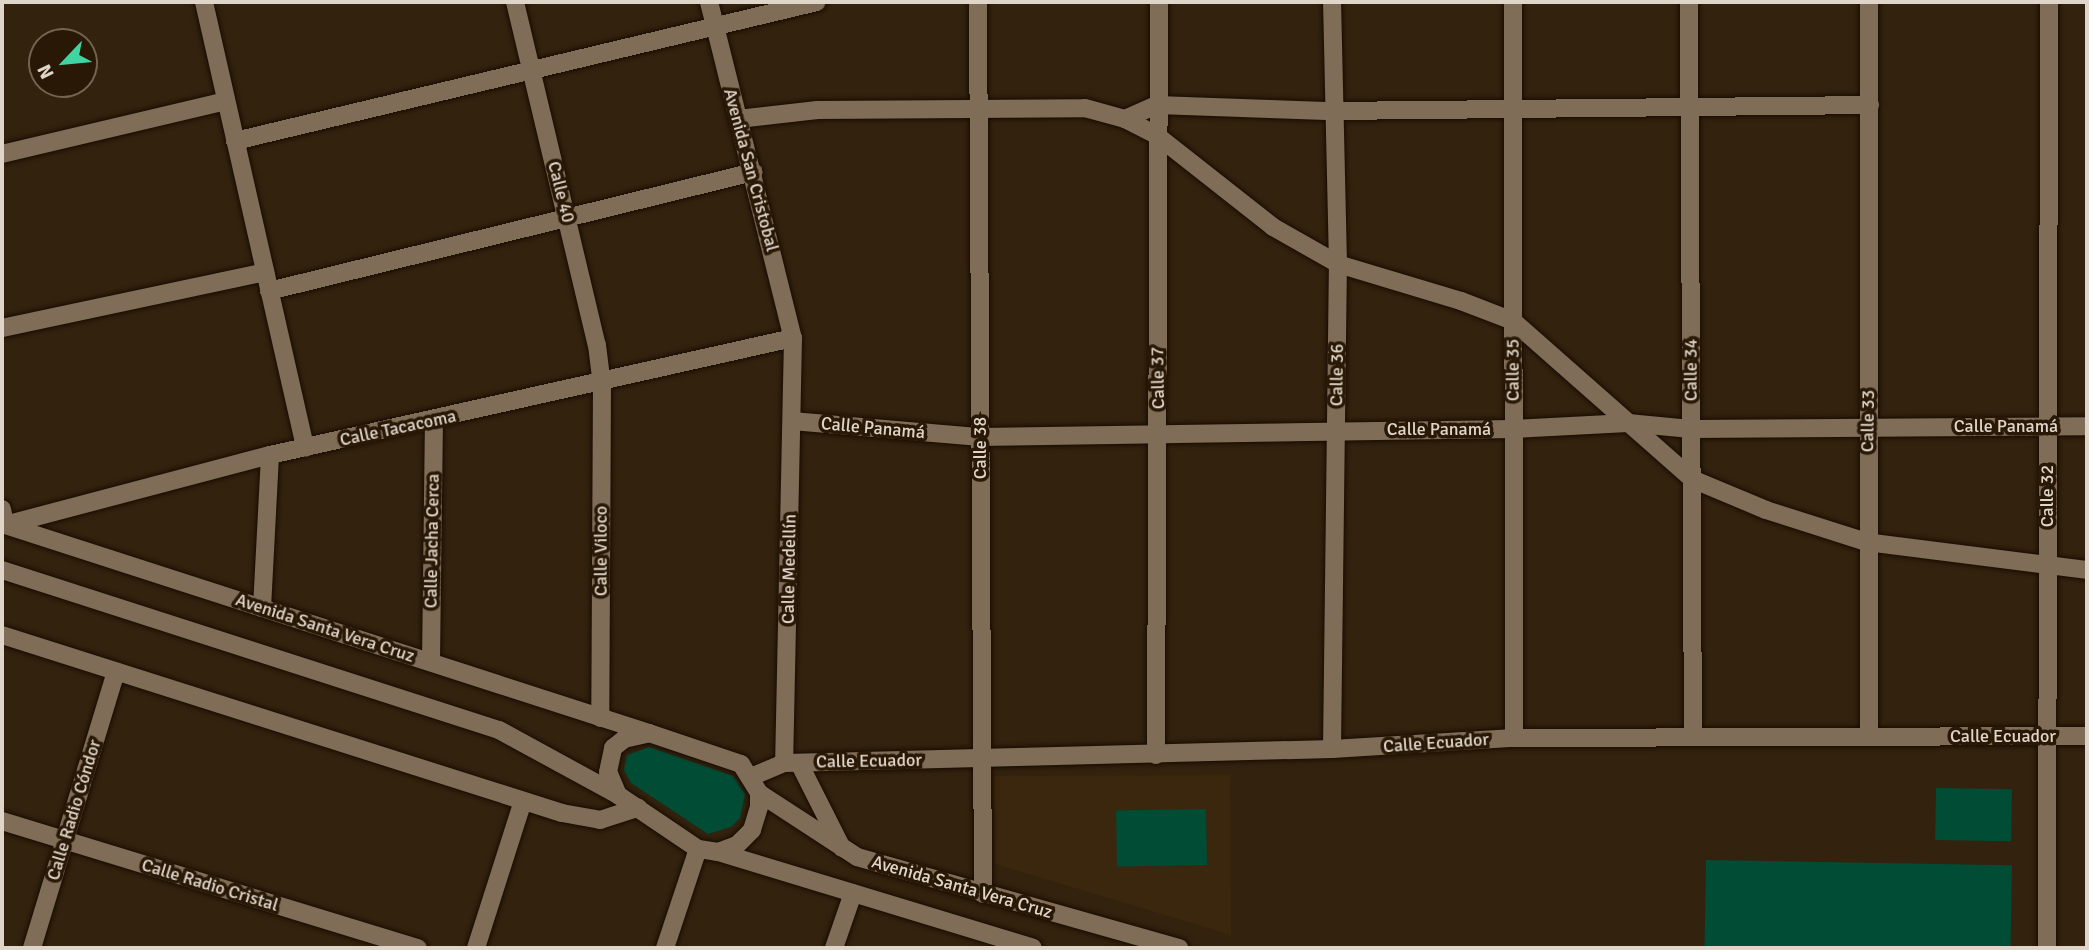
<!DOCTYPE html>
<meta charset="utf-8">
<style>
body{margin:0}
#map{position:relative;width:2089px;height:950px;overflow:hidden;background:#32220e;font-family:Signika,sans-serif}
div>[style]{position:absolute}
.built>*{inset:0;background:#3b270d}
.green>*{inset:0;background:#004c35;transform-origin:0 0}
.roads{filter:drop-shadow(0 0 2px #190b00) drop-shadow(0 0 2px #190b00)}
.minor>*{height:18px;margin:-9px;padding:0 9px;transform-origin:9px;border-radius:9px;background:#806d58}
.tertiary>*{height:18px;margin:-9px;padding:0 9px;transform-origin:9px;border-radius:9px;background:#806d58}
span{translate:-50% -50%;white-space:nowrap;text-align:center;line-height:1.15;-webkit-text-stroke:7px #281805;paint-order:stroke}
.street-label{font-size:18px;color:#e0d5c9}
.frame{position:absolute;inset:0;border:4px solid #e0d5c9;pointer-events:none}
.north{position:absolute;left:28px;top:28px;width:70px;height:70px;box-sizing:border-box;background:#281805;border:2px solid #726453;border-radius:50%;rotate:244deg;font-size:19px;font-weight:700;line-height:28px;text-align:center;color:#e0d5c9}
.north::after{content:'';display:block;margin:auto;width:24px;height:32px;background:#3fd4a2;clip-path:polygon(50% 0,100% 100%,50% 72%,0 100%)}
</style>
<div id="map">
<div class="built">
<i style="clip-path:polygon(1230px 775px,1231px 935px,995px 864px,994px 776px)"></i>
</div>
<div class="green">
<i style="clip-path:polygon(649px 747px,733px 776px,745px 794px,740px 818px,731px 827px,708px 834px,631px 783px,624px 770px,627px 755px)"></i>
<i style="left:1936px;top:788px;width:76px;height:52px;rotate:1deg"></i>
<i style="left:1206px;top:809px;width:56px;height:90px;rotate:89deg"></i>
<i style="left:1706px;top:860px;width:306px;height:88px;rotate:1deg"></i>
</div>
<div class="roads">
<div class="minor">
<i style="left:204px;top:2px;width:457px;rotate:77.2deg"></i>
<i style="left:515px;top:2px;width:353px;rotate:76.6deg"></i>
<i style="left:597px;top:345px;width:39px;rotate:83deg"></i>
<i style="left:602px;top:384px;width:334px;rotate:90.3deg"></i>
<i style="left:978px;top:2px;width:892px;rotate:89.68deg"></i>
<i style="left:1513px;top:2px;width:736px;rotate:89.92deg"></i>
<i style="left:1689px;top:2px;width:735px;rotate:89.69deg"></i>
<i style="left:1869px;top:2px;width:735px;rotate:90deg"></i>
<i style="left:738px;top:119px;width:80px;rotate:-6.5deg"></i>
<i style="left:817px;top:110px;width:268px;rotate:-0.4deg"></i>
<i style="left:1085px;top:108px;width:41px;rotate:15.4deg"></i>
<i style="left:1125px;top:119px;width:34px;rotate:27deg"></i>
<i style="left:1155px;top:134px;width:150px;rotate:38.2deg"></i>
<i style="left:1273px;top:227px;width:75px;rotate:29.6deg"></i>
<i style="left:1338px;top:264px;width:128px;rotate:16.7deg"></i>
<i style="left:1461px;top:301px;width:56px;rotate:21deg"></i>
<i style="left:1513px;top:321px;width:239px;rotate:41.4deg"></i>
<i style="left:1692px;top:479px;width:80px;rotate:22.7deg"></i>
<i style="left:1766px;top:510px;width:105px;rotate:17.7deg"></i>
<i style="left:1866px;top:542px;width:223px;rotate:7.2deg"></i>
<i style="left:1125px;top:119px;width:35px;rotate:-24deg"></i>
<i style="left:1157px;top:105px;width:176px;rotate:2deg"></i>
<i style="left:1333px;top:111px;width:537px;rotate:-0.64deg"></i>
<i style="left:235px;top:141px;width:598px;rotate:-13.43deg"></i>
<i style="left:2px;top:154px;width:230px;rotate:-13.3deg"></i>
<i style="left:269px;top:291px;width:499px;rotate:-13.8deg"></i>
<i style="left:2px;top:328px;width:269px;rotate:-12deg"></i>
<i style="left:792px;top:421px;width:189px;rotate:4.9deg"></i>
<i style="left:980px;top:437px;width:533px;rotate:-0.86deg"></i>
<i style="left:1513px;top:429px;width:115px;rotate:-3deg"></i>
<i style="left:1628px;top:423px;width:63px;rotate:5.4deg"></i>
<i style="left:1691px;top:429px;width:396px;rotate:-0.4deg"></i>
<i style="left:2px;top:509px;width:16px;rotate:79deg"></i>
<i style="left:5px;top:525px;width:274px;rotate:-14.8deg"></i>
<i style="left:270px;top:455px;width:536px;rotate:-12.61deg"></i>
<i style="left:262px;top:608px;width:153px;rotate:-87deg"></i>
<i style="left:2px;top:635px;width:588px;rotate:17.63deg"></i>
<i style="left:562px;top:813px;width:39px;rotate:10deg"></i>
<i style="left:600px;top:820px;width:40px;rotate:-18deg"></i>
<i style="left:431px;top:662px;width:241px;rotate:-89.3deg"></i>
<i style="left:1332px;top:749px;width:485px;rotate:-89.3deg"></i>
<i style="left:1338px;top:264px;width:262px;rotate:-91.3deg"></i>
<i style="left:1156px;top:755px;width:753px;rotate:-89.77deg"></i>
<i style="left:786px;top:763px;width:546px;rotate:-1.47deg"></i>
<i style="left:1332px;top:749px;width:182px;rotate:-3.5deg"></i>
<i style="left:1514px;top:738px;width:573px;rotate:-0.2deg"></i>
<i style="left:2px;top:821px;width:435px;rotate:17deg"></i>
<i style="left:32px;top:948px;width:289px;rotate:-73.1deg"></i>
<i style="left:476px;top:948px;width:154px;rotate:-72.3deg"></i>
<i style="left:665px;top:948px;width:104px;rotate:-71.6deg"></i>
<i style="left:834px;top:948px;width:58px;rotate:-70.9deg"></i>
<i style="left:2047px;top:948px;width:946px;rotate:-89.88deg"></i>
</div>
<div class="tertiary">
<i style="left:709px;top:2px;width:346px;rotate:76deg"></i>
<i style="left:793px;top:338px;width:425px;rotate:91.2deg"></i>
<i style="left:784px;top:763px;width:36px;rotate:157deg"></i>
<i style="left:2px;top:524px;width:680px;rotate:17.9deg"></i>
<i style="left:2px;top:570px;width:522px;rotate:17.85deg"></i>
<i style="left:499px;top:730px;width:136px;rotate:28.6deg"></i>
<i style="left:649px;top:733px;width:97px;rotate:18.6deg"></i>
<i style="left:741px;top:764px;width:34px;rotate:58deg"></i>
<i style="left:759px;top:793px;width:14px;rotate:90deg"></i>
<i style="left:759px;top:807px;width:24px;rotate:107deg"></i>
<i style="left:752px;top:830px;width:21px;rotate:135deg"></i>
<i style="left:737px;top:845px;width:20px;rotate:160deg"></i>
<i style="left:718px;top:852px;width:20px;rotate:-171deg"></i>
<i style="left:698px;top:849px;width:97px;rotate:-146deg"></i>
<i style="left:618px;top:795px;width:25px;rotate:-113deg"></i>
<i style="left:608px;top:772px;width:25px;rotate:-78deg"></i>
<i style="left:613px;top:748px;width:14px;rotate:-39deg"></i>
<i style="left:624px;top:739px;width:26px;rotate:-13deg"></i>
<i style="left:799px;top:763px;width:95px;rotate:63.2deg"></i>
<i style="left:759px;top:793px;width:117px;rotate:33.1deg"></i>
<i style="left:857px;top:857px;width:335px;rotate:15.8deg"></i>
<i style="left:718px;top:852px;width:329px;rotate:16.9deg"></i>
</div>
</div>
<div class="street-label">
<span style="left:751px;top:170px;rotate:75deg">Avenida San Cristobal</span>
<span style="left:561px;top:192px;rotate:76deg">Calle 40</span>
<span style="left:1513px;top:370px;rotate:-90deg">Calle 35</span>
<span style="left:1691px;top:370px;rotate:-90deg">Calle 34</span>
<span style="left:1337px;top:375px;rotate:-89deg">Calle 36</span>
<span style="left:1158px;top:378px;rotate:-91deg">Calle 37</span>
<span style="left:1868px;top:421px;rotate:-89deg">Calle 33</span>
<span style="left:2006px;top:426px">Calle Panamá</span>
<span style="left:398px;top:428px;rotate:-12deg">Calle Tacacoma</span>
<span style="left:873px;top:428px;rotate:5deg">Calle Panamá</span>
<span style="left:1439px;top:429px">Calle Panamá</span>
<span style="left:980px;top:448px;rotate:-90deg">Calle 38</span>
<span style="left:2047px;top:496px;rotate:-90deg">Calle 32</span>
<span style="left:432px;top:541px;rotate:-89deg">Calle Jacha Cerca</span>
<span style="left:601px;top:551px;rotate:-90deg">Calle Viloco</span>
<span style="left:789px;top:569px;rotate:-89deg">Calle Medellín</span>
<span style="left:325px;top:628px;rotate:18deg">Avenida Santa Vera Cruz</span>
<span style="left:2003px;top:736px">Calle Ecuador</span>
<span style="left:1436px;top:743px;rotate:-4deg">Calle Ecuador</span>
<span style="left:869px;top:761px;rotate:-1deg">Calle Ecuador</span>
<span style="left:74px;top:810px;rotate:-73deg">Calle Radio Cóndor</span>
<span style="left:210px;top:885px;rotate:17deg">Calle Radio Cristal</span>
<span style="left:962px;top:887px;rotate:16deg">Avenida Santa Vera Cruz</span>
</div>
<div class="frame"></div>
<div class="north">N</div>
</div>
